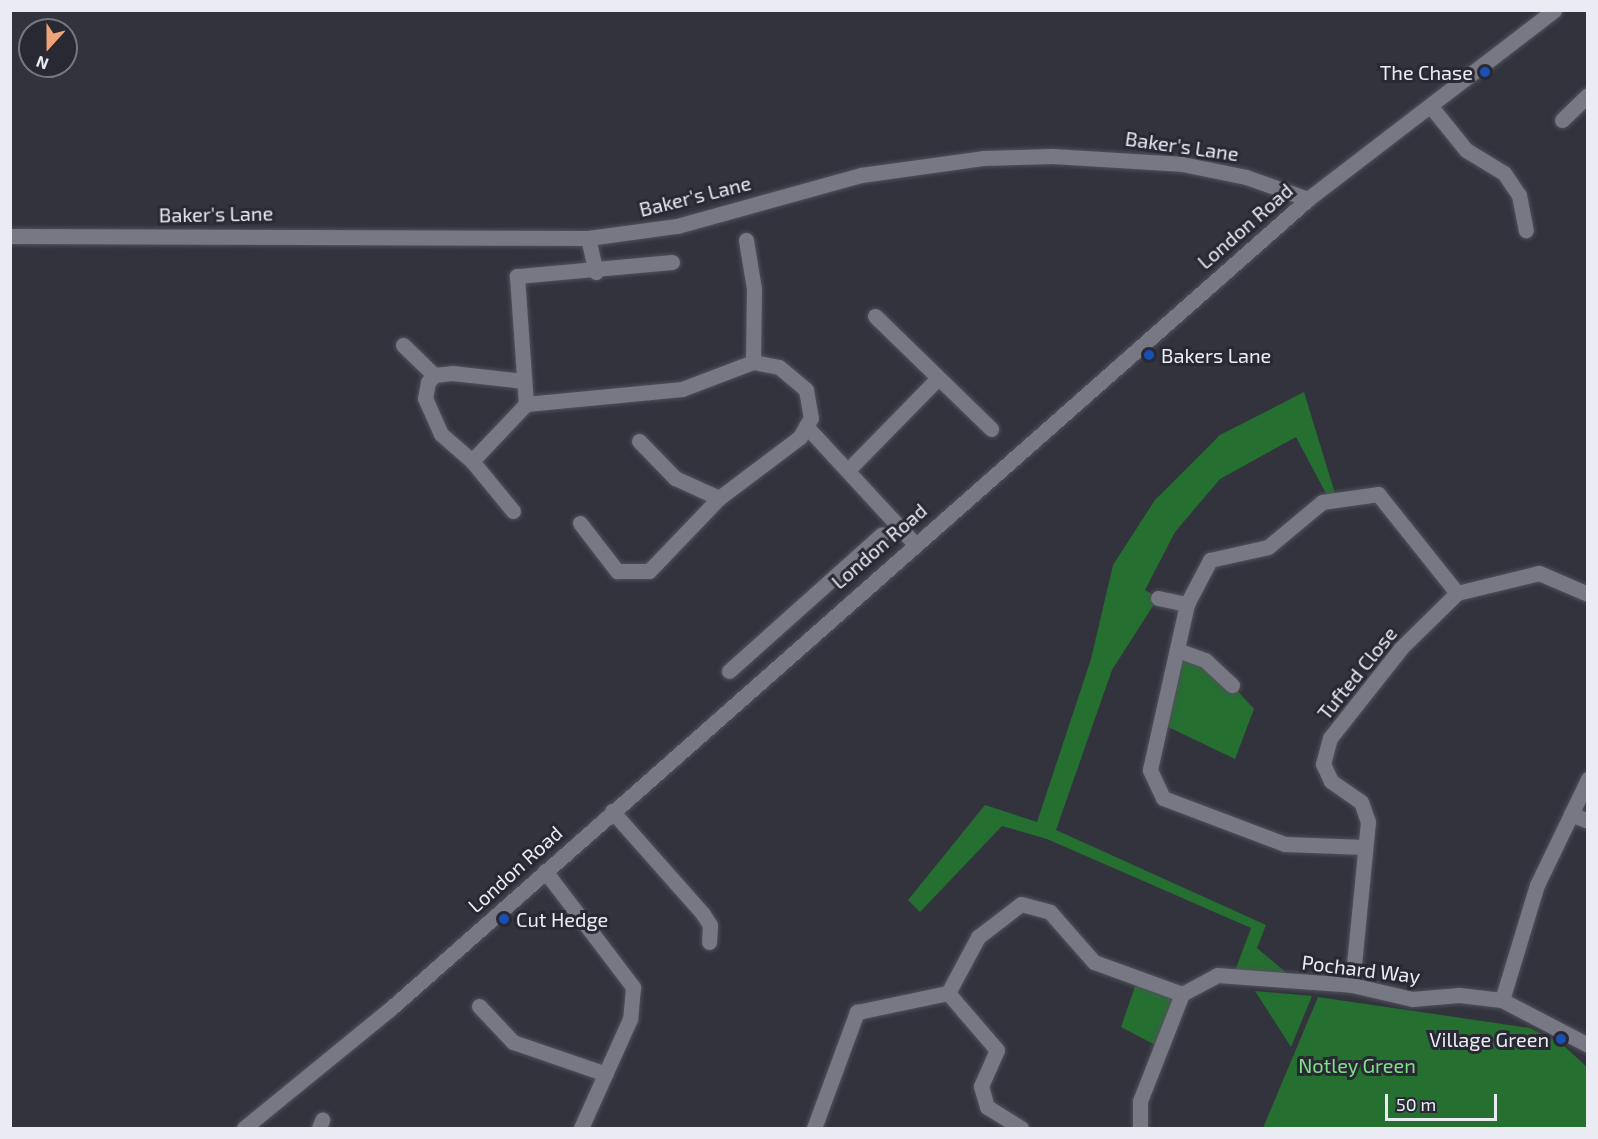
<!DOCTYPE html>
<style>
body{margin:0}
#map{position:relative;width:1598px;height:1139px;overflow:hidden;background:#32333d;font-family:"Exo 2",sans-serif}
div>[style]{position:absolute}
.green>*{inset:0;background:#256f31}
.roads{filter:drop-shadow(0 0 2px #50515a) drop-shadow(0 0 2px #50515a)}
.minor>*{height:15px;margin:-7.5px;padding:0 7.5px;transform-origin:7.5px;border-radius:7.5px;background:#777884}
.dots>*{width:16px;height:16px;translate:-50% -50%;box-sizing:border-box;border:3px solid #282933;border-radius:50%}
span{translate:-50% -50%;white-space:nowrap;text-align:center;line-height:1.15;-webkit-text-stroke:6px #282933;paint-order:stroke}
.poi-label{font-size:20px;color:#ebecf3}
.right{translate:-100% -50%;text-align:right}
.left{translate:0 -50%;text-align:left}
.street-label{font-size:20px;color:#ebecf3}
.park-label{font-size:20px;color:#7ee188}
.frame{position:absolute;inset:0;border:12px solid #ebecf3;pointer-events:none}
.north{position:absolute;left:18px;top:18px;width:60px;height:60px;box-sizing:border-box;background:#282933;border:2px solid #767780;border-radius:50%;rotate:201deg;font-size:16px;font-weight:700;line-height:24px;text-align:center;color:#ebecf3}
.north::after{content:'';display:block;margin:auto;width:21px;height:27px;background:#efa378;clip-path:polygon(50% 0,100% 100%,50% 72%,0 100%)}
.scale{position:absolute;left:1385px;top:1094px;width:112px;height:27px;box-sizing:border-box;border:3px solid #ebecf3;border-top:0;padding-left:8px;font-size:18px;line-height:21px;white-space:nowrap;color:#ebecf3;-webkit-text-stroke:4px #282933;paint-order:stroke}
</style>
<div id="map">
<div class="green">
<i style="clip-path:polygon(1304px 392px,1337px 500px,1330px 501px,1296px 437px,1220px 479px,1175px 532px,1145px 590px,1158px 598px,1112px 670px,1056px 830px,1266px 925px,1257px 948px,1289px 975px,1235px 971px,1251px 928px,1047px 839px,1002px 826px,920px 912px,908px 900px,985px 805px,1037px 822px,1091px 659px,1113px 565px,1155px 500px,1220px 435px)"></i>
<i style="clip-path:polygon(1180px 651px,1232px 685px,1254px 709px,1235px 759px,1162px 724px)"></i>
<i style="clip-path:polygon(1138px 978px,1182px 994px,1159px 1047px,1121px 1027px)"></i>
<i style="clip-path:polygon(1255px 991px,1312px 996px,1291px 1047px)"></i>
<i style="clip-path:polygon(1318px 997px,1530px 1028px,1562px 1044px,1587px 1067px,1587px 1128px,1263px 1128px)"></i>
</div>
<div class="roads">
<div class="minor">
<i style="left:1432px;top:108px;width:54px;rotate:51deg"></i>
<i style="left:1466px;top:150px;width:44px;rotate:31.2deg"></i>
<i style="left:1504px;top:173px;width:27px;rotate:56deg"></i>
<i style="left:1519px;top:195px;width:36px;rotate:79deg"></i>
<i style="left:1562px;top:120px;width:36px;rotate:-44deg"></i>
<i style="left:10px;top:236px;width:578px;rotate:0.2deg"></i>
<i style="left:588px;top:238px;width:90px;rotate:-7.7deg"></i>
<i style="left:677px;top:226px;width:191px;rotate:-15.5deg"></i>
<i style="left:861px;top:175px;width:123px;rotate:-7.9deg"></i>
<i style="left:983px;top:158px;width:69px;rotate:-1.7deg"></i>
<i style="left:1052px;top:156px;width:130px;rotate:3.5deg"></i>
<i style="left:1182px;top:164px;width:65px;rotate:11.5deg"></i>
<i style="left:1246px;top:177px;width:66px;rotate:19.5deg"></i>
<i style="left:588px;top:238px;width:35px;rotate:77deg"></i>
<i style="left:746px;top:240px;width:50px;rotate:80.7deg"></i>
<i style="left:754px;top:289px;width:73px;rotate:90.8deg"></i>
<i style="left:672px;top:262px;width:156px;rotate:174.8deg"></i>
<i style="left:517px;top:276px;width:128px;rotate:86deg"></i>
<i style="left:526px;top:404px;width:157px;rotate:-5.5deg"></i>
<i style="left:682px;top:389px;width:76px;rotate:-20.8deg"></i>
<i style="left:753px;top:362px;width:26px;rotate:11deg"></i>
<i style="left:779px;top:367px;width:35px;rotate:40deg"></i>
<i style="left:806px;top:390px;width:28px;rotate:80deg"></i>
<i style="left:811px;top:418px;width:9px;rotate:122deg"></i>
<i style="left:806px;top:426px;width:159px;rotate:47.3deg"></i>
<i style="left:875px;top:316px;width:162px;rotate:44.2deg"></i>
<i style="left:403px;top:345px;width:43px;rotate:44.1deg"></i>
<i style="left:639px;top:441px;width:52px;rotate:45.8deg"></i>
<i style="left:675px;top:478px;width:48px;rotate:24.4deg"></i>
<i style="left:719px;top:498px;width:101px;rotate:-37deg"></i>
<i style="left:800px;top:437px;width:13px;rotate:-61deg"></i>
<i style="left:472px;top:461px;width:41px;rotate:-138.9deg"></i>
<i style="left:441px;top:434px;width:39px;rotate:-114deg"></i>
<i style="left:425px;top:398px;width:16px;rotate:-79deg"></i>
<i style="left:428px;top:382px;width:9px;rotate:-49deg"></i>
<i style="left:434px;top:375px;width:18px;rotate:-6deg"></i>
<i style="left:452px;top:373px;width:71px;rotate:6.4deg"></i>
<i style="left:848px;top:470px;width:127px;rotate:-45.6deg"></i>
<i style="left:513px;top:511px;width:65px;rotate:-129.4deg"></i>
<i style="left:472px;top:461px;width:79px;rotate:-46.5deg"></i>
<i style="left:580px;top:523px;width:61px;rotate:52.4deg"></i>
<i style="left:617px;top:571px;width:32px"></i>
<i style="left:649px;top:571px;width:101px;rotate:-46.2deg"></i>
<i style="left:1158px;top:598px;width:30px;rotate:12deg"></i>
<i style="left:1187px;top:604px;width:50px;rotate:-62.4deg"></i>
<i style="left:1210px;top:560px;width:59px;rotate:-12.6deg"></i>
<i style="left:1268px;top:547px;width:70px;rotate:-39.8deg"></i>
<i style="left:1322px;top:502px;width:57px;rotate:-8.1deg"></i>
<i style="left:1378px;top:494px;width:127px;rotate:51.4deg"></i>
<i style="left:1187px;top:604px;width:170px;rotate:102.6deg"></i>
<i style="left:1150px;top:770px;width:31px;rotate:65deg"></i>
<i style="left:1163px;top:798px;width:130px;rotate:20.7deg"></i>
<i style="left:1285px;top:844px;width:80px;rotate:2.1deg"></i>
<i style="left:1180px;top:651px;width:27px;rotate:20deg"></i>
<i style="left:1205px;top:660px;width:37px;rotate:43deg"></i>
<i style="left:729px;top:671px;width:205px;rotate:-41.8deg"></i>
<i style="left:612px;top:811px;width:137px;rotate:48.5deg"></i>
<i style="left:703px;top:914px;width:13px;rotate:58deg"></i>
<i style="left:710px;top:925px;width:17px;rotate:93deg"></i>
<i style="left:1571px;top:814px;width:18px;rotate:22deg"></i>
<i style="left:545px;top:871px;width:146px;rotate:52.8deg"></i>
<i style="left:633px;top:987px;width:32px;rotate:95deg"></i>
<i style="left:630px;top:1019px;width:120px;rotate:114.2deg"></i>
<i style="left:1352px;top:985px;width:164px;rotate:-84.4deg"></i>
<i style="left:1368px;top:822px;width:21px;rotate:-109deg"></i>
<i style="left:1361px;top:802px;width:37px;rotate:-145deg"></i>
<i style="left:1331px;top:781px;width:19px;rotate:-115deg"></i>
<i style="left:1323px;top:764px;width:27px;rotate:-75deg"></i>
<i style="left:1330px;top:738px;width:115px;rotate:-51.7deg"></i>
<i style="left:1401px;top:648px;width:78px;rotate:-44.5deg"></i>
<i style="left:1457px;top:593px;width:84px;rotate:-13.7deg"></i>
<i style="left:1539px;top:573px;width:53px;rotate:23.2deg"></i>
<i style="left:1502px;top:1000px;width:120px;rotate:-73.1deg"></i>
<i style="left:1537px;top:885px;width:118px;rotate:-64.3deg"></i>
<i style="left:479px;top:1006px;width:50px;rotate:46.6deg"></i>
<i style="left:513px;top:1042px;width:98px;rotate:19deg"></i>
<i style="left:244px;top:1128px;width:188px;rotate:-39.2deg"></i>
<i style="left:390px;top:1009px;width:1224px;rotate:-41.42deg"></i>
<i style="left:1308px;top:199px;width:310px;rotate:-37.5deg"></i>
<i style="left:319px;top:1128px;width:9px;rotate:-69deg"></i>
<i style="left:814px;top:1128px;width:124px;rotate:-69.7deg"></i>
<i style="left:857px;top:1012px;width:93px;rotate:-11.8deg"></i>
<i style="left:1021px;top:1128px;width:40px;rotate:-148deg"></i>
<i style="left:987px;top:1107px;width:22px;rotate:-106deg"></i>
<i style="left:981px;top:1086px;width:39px;rotate:-66deg"></i>
<i style="left:997px;top:1050px;width:75px;rotate:-130.7deg"></i>
<i style="left:948px;top:993px;width:64px;rotate:-61.8deg"></i>
<i style="left:978px;top:937px;width:54px;rotate:-37.5deg"></i>
<i style="left:1021px;top:904px;width:30px;rotate:15deg"></i>
<i style="left:1050px;top:912px;width:67px;rotate:48.7deg"></i>
<i style="left:1094px;top:962px;width:94px;rotate:20deg"></i>
<i style="left:1140px;top:1128px;width:27px;rotate:-90deg"></i>
<i style="left:1140px;top:1101px;width:115px;rotate:-68.6deg"></i>
<i style="left:1182px;top:994px;width:40px;rotate:-28deg"></i>
<i style="left:1217px;top:975px;width:135px;rotate:4.2deg"></i>
<i style="left:1352px;top:985px;width:62px;rotate:13.1deg"></i>
<i style="left:1412px;top:999px;width:47px;rotate:-4.9deg"></i>
<i style="left:1459px;top:995px;width:43px;rotate:6.6deg"></i>
<i style="left:1502px;top:1000px;width:97px;rotate:27.6deg"></i>
</div>
</div>
<div class="dots">
<i style="left:1485px;top:72px;background:#1a4fb4"></i>
<i style="left:1149px;top:355px;background:#1a4fb4"></i>
<i style="left:504px;top:919px;background:#1a4fb4"></i>
<i style="left:1561px;top:1039px;background:#1a4fb4"></i>
</div>
<div class="poi-label">
<span class="right" style="left:1473px;top:72px">The Chase</span>
<span class="left" style="left:1161px;top:355px">Bakers Lane</span>
<span class="left" style="left:516px;top:919px">Cut Hedge</span>
<span class="right" style="left:1549px;top:1039px">Village Green</span>
</div>
<div class="street-label">
<span style="left:1182px;top:146px;rotate:8deg">Baker's Lane</span>
<span style="left:695px;top:196px;rotate:-14deg">Baker's Lane</span>
<span style="left:216px;top:214px;rotate:-1deg">Baker's Lane</span>
<span style="left:1245px;top:226px;rotate:-41deg">London Road</span>
<span style="left:879px;top:546px;rotate:-41deg">London Road</span>
<span style="left:1357px;top:673px;rotate:-51deg">Tufted Close</span>
<span style="left:515px;top:869px;rotate:-42deg">London Road</span>
<span style="left:1361px;top:969px;rotate:7deg">Pochard Way</span>
</div>
<div class="park-label">
<span style="left:1357px;top:1065px">Notley Green</span>
</div>
<div class="frame"></div>
<div class="north">N</div>
<div class="scale">50 m</div>
</div>
